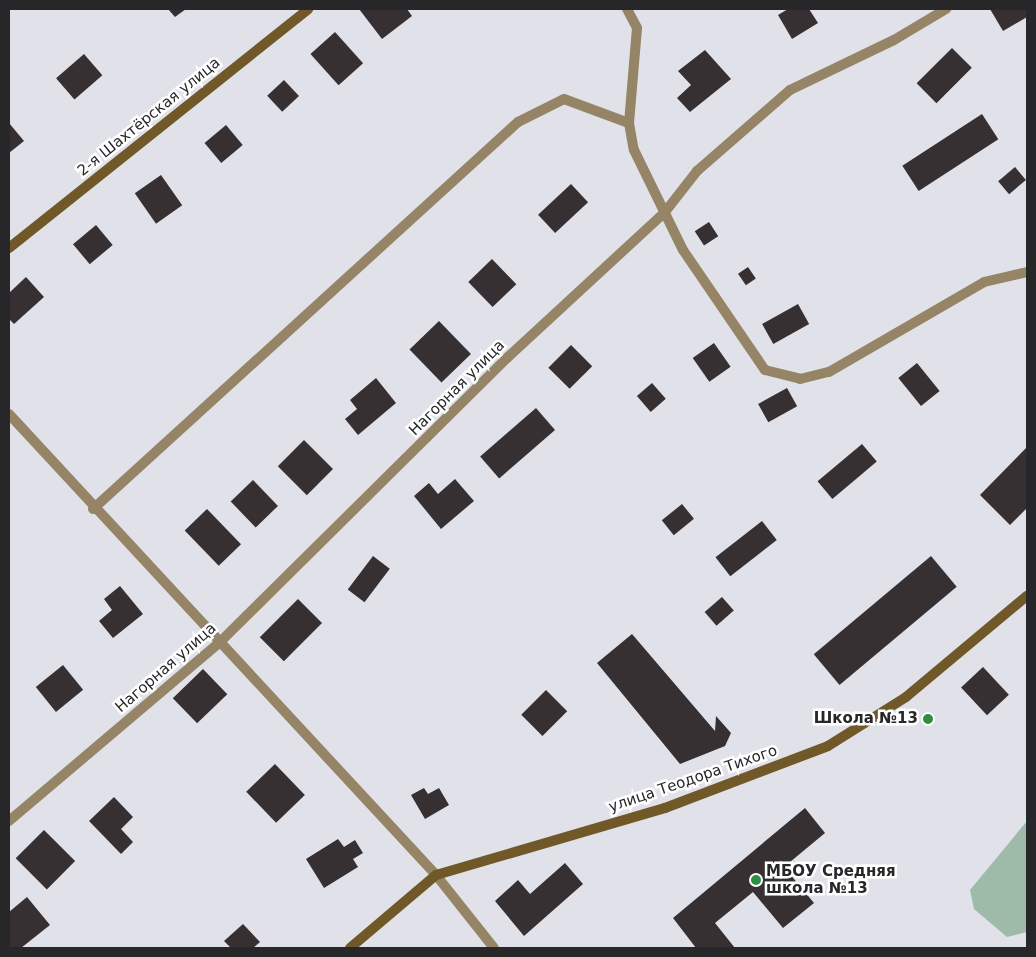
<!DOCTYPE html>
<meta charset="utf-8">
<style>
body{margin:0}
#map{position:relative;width:1036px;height:957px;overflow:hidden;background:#e1e1e9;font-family:"DejaVu Sans",sans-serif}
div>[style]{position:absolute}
.green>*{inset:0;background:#9ebba9}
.building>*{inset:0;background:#373033;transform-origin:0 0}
.lane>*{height:10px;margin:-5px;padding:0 5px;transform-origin:5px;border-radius:5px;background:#958466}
.street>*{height:10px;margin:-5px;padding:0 5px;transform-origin:5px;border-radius:5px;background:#958466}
.secondary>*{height:10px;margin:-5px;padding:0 5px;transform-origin:5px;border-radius:5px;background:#705828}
.dots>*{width:14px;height:14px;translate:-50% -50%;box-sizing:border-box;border:2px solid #fff;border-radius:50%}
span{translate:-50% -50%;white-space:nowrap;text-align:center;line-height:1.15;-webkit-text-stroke:5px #fff;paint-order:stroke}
.street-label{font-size:15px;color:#27272a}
.poi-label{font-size:15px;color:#27272a;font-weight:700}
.right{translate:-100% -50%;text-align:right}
.left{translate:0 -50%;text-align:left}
.frame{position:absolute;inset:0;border:10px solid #27272a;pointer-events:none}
</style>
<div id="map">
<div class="green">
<i style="clip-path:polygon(1027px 821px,1027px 932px,1007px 937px,974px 909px,970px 890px)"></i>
</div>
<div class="building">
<i style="clip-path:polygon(168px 9px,186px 9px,175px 17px)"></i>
<i style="clip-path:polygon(359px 9px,407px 9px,412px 16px,382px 39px)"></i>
<i style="clip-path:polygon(788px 9px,809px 9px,818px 23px,792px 39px,778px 15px)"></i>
<i style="clip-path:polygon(990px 9px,1027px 9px,1027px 17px,1003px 31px)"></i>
<i style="left:335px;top:32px;width:42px;height:33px;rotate:48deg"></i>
<i style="left:952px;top:48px;width:28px;height:50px;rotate:45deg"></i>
<i style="clip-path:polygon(705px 50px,731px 79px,690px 112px,677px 98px,691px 85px,678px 71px)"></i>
<i style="left:84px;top:54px;width:28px;height:37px;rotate:49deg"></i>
<i style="left:284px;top:80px;width:22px;height:23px;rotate:47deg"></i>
<i style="left:982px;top:114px;width:30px;height:95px;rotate:57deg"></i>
<i style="clip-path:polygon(9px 123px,24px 141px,9px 153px)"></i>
<i style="left:226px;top:125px;width:26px;height:28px;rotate:50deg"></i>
<i style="left:1015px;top:167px;width:17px;height:22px;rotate:50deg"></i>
<i style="left:161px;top:175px;width:37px;height:32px;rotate:55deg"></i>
<i style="left:571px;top:184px;width:25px;height:45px;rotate:47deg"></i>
<i style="left:709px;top:222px;width:17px;height:17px;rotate:57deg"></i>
<i style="left:96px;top:225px;width:26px;height:30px;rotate:50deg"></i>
<i style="left:492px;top:259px;width:35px;height:33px;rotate:46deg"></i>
<i style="left:748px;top:267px;width:14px;height:12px;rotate:56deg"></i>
<i style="clip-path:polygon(26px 277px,44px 297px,14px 324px,9px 319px,9px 293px)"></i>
<i style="left:798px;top:304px;width:23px;height:41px;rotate:61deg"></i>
<i style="left:439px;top:321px;width:46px;height:41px;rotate:46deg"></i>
<i style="left:714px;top:343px;width:29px;height:26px;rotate:55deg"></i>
<i style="left:571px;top:345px;width:30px;height:32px;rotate:45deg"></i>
<i style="left:917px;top:363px;width:36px;height:24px;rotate:51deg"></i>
<i style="clip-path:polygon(376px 378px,396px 403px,358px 435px,345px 419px,357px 409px,350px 400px)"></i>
<i style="left:652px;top:383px;width:21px;height:20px;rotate:49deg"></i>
<i style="left:787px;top:388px;width:21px;height:33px;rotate:61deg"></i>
<i style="left:536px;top:408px;width:29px;height:74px;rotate:49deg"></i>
<i style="left:304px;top:440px;width:41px;height:37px;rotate:45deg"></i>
<i style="left:862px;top:444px;width:23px;height:58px;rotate:50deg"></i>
<i style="clip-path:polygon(1027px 447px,1027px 508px,1010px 525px,980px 495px)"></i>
<i style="clip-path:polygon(455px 479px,474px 501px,441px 529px,414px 496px,429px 483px,438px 494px)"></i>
<i style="left:253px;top:480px;width:36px;height:31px;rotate:46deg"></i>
<i style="left:682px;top:504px;width:19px;height:26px;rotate:51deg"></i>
<i style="left:207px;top:509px;width:49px;height:31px;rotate:46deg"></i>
<i style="left:762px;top:521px;width:24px;height:59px;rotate:52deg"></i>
<i style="left:373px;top:556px;width:21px;height:42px;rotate:37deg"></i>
<i style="left:931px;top:556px;width:40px;height:153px;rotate:50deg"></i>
<i style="clip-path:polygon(120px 586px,143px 614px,113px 638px,99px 621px,112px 610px,104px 599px)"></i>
<i style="left:722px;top:597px;width:18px;height:23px;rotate:49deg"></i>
<i style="left:298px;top:599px;width:34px;height:54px;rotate:45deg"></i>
<i style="clip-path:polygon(632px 634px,715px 731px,716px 716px,731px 733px,725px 746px,680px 764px,597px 663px)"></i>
<i style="left:63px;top:665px;width:32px;height:35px;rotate:51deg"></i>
<i style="left:983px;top:667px;width:38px;height:30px;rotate:47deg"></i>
<i style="left:203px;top:669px;width:35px;height:42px;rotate:46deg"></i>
<i style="left:546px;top:690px;width:30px;height:35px;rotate:45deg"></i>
<i style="left:275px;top:764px;width:43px;height:40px;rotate:46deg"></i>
<i style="clip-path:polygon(424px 788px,428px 794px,439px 788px,449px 805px,425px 819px,411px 795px)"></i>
<i style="clip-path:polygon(114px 797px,133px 817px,121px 829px,133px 842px,121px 854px,89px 821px)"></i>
<i style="clip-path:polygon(805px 808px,825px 833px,784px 867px,814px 903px,783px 928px,753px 892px,715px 923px,735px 948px,696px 948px,673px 918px)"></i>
<i style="left:44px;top:830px;width:44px;height:40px;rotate:45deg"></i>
<i style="clip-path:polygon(338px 839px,344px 847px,355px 840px,363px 853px,353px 859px,358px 867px,324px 888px,306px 859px)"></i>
<i style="clip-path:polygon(565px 863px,583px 884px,524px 936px,495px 901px,518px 880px,530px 894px)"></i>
<i style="clip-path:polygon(27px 897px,50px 925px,21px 948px,9px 948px,9px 912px)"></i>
<i style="clip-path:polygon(243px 924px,260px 942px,253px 948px,231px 948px,224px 941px)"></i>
</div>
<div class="lane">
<i style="left:627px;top:9px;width:21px;rotate:62deg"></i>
<i style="left:637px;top:28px;width:95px;rotate:94.8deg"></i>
<i style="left:629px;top:123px;width:27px;rotate:80deg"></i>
<i style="left:634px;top:150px;width:111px;rotate:63.9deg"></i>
<i style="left:683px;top:250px;width:145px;rotate:55.7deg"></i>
<i style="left:765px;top:370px;width:36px;rotate:14deg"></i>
<i style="left:800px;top:379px;width:30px;rotate:-14deg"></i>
<i style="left:829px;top:372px;width:179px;rotate:-30.1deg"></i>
<i style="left:984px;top:282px;width:44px;rotate:-13.1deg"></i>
<i style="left:93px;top:509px;width:575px;rotate:-42.32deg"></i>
<i style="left:518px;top:122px;width:51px;rotate:-26.6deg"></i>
<i style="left:564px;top:99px;width:69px;rotate:20.3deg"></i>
</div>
<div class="street">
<i style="left:9px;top:414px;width:628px;rotate:47.19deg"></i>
<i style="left:436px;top:875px;width:93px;rotate:51.5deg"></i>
<i style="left:9px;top:821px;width:277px;rotate:-40.3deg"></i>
<i style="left:220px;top:642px;width:405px;rotate:-44.7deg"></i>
<i style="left:508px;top:357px;width:214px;rotate:-42.7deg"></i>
<i style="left:665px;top:212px;width:52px;rotate:-52deg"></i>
<i style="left:697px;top:171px;width:123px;rotate:-41.1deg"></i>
<i style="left:790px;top:90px;width:115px;rotate:-25.7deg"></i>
<i style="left:894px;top:40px;width:61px;rotate:-30.8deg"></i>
</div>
<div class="secondary">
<i style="left:9px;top:248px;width:383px;rotate:-38.6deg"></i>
<i style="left:350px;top:948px;width:113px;rotate:-40.3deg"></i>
<i style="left:436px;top:875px;width:239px;rotate:-16.3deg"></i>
<i style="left:665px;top:808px;width:174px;rotate:-20.8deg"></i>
<i style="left:828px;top:746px;width:92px;rotate:-32.1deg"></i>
<i style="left:906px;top:697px;width:158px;rotate:-39.9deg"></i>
</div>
<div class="dots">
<i style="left:928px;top:719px;background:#308e40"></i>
<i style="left:756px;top:880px;background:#308e40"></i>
</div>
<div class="street-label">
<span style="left:149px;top:117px;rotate:-39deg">2-я Шахтёрская улица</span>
<span style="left:457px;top:388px;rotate:-45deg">Нагорная улица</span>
<span style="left:166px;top:668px;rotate:-41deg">Нагорная улица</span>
<span style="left:693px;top:779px;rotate:-19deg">улица Теодора Тихого</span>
</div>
<div class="poi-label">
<span class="right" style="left:918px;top:719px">Школа №13</span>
<span class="left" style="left:766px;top:880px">МБОУ Средняя<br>школа №13</span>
</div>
<div class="frame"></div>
</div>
